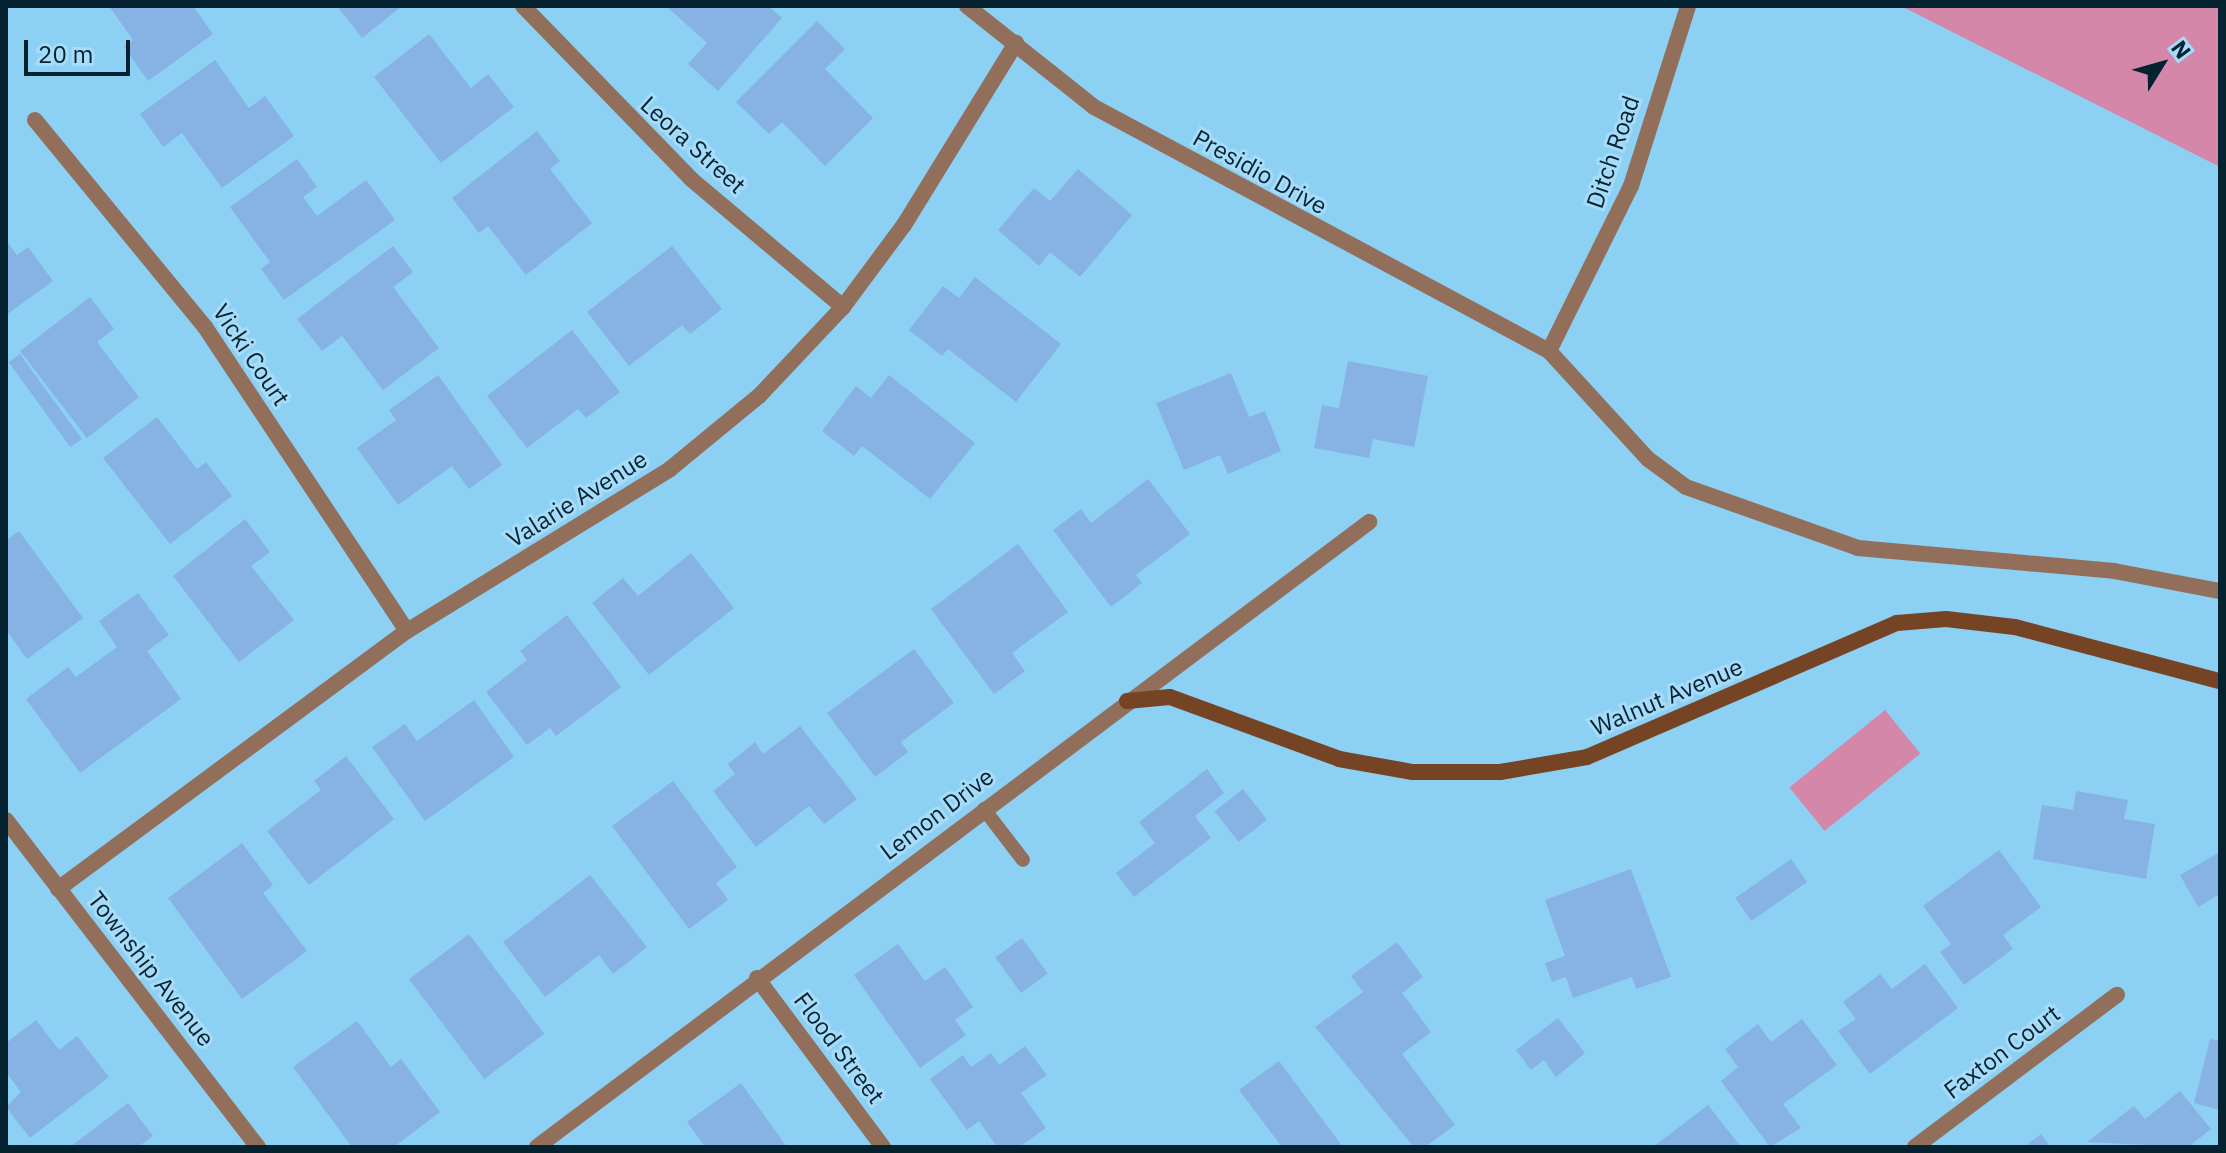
<!DOCTYPE html>
<style>
body{margin:0}
#map{position:relative;width:2226px;height:1153px;overflow:hidden;background:#8cd0f4;font-family:"IBM Plex Sans",sans-serif}
div>[style]{position:absolute}
.green>*{inset:0;background:#d487a9;transform-origin:0 0}
.building>*{inset:0;background:#87b3e4;transform-origin:0 0}
.lane>*{height:14px;margin:-7px;padding:0 7px;transform-origin:7px;border-radius:7px;background:#926f5a}
.street>*{height:16px;margin:-8px;padding:0 8px;transform-origin:8px;border-radius:8px;background:#926f5a}
.secondary>*{height:16px;margin:-8px;padding:0 8px;transform-origin:8px;border-radius:8px;background:#754424}
span{translate:-50% -50%;white-space:nowrap;text-align:center;line-height:1.15;-webkit-text-stroke:6px #a6dcf9;paint-order:stroke}
.street-label{font-size:24px;color:#052230}
.frame{position:absolute;inset:0;border:8px solid #052230;pointer-events:none}
.north{position:absolute;left:2122px;top:24px;width:80px;height:80px;-webkit-text-stroke:6px #a6dcf9;paint-order:stroke;rotate:53deg;font-size:22px;font-weight:700;line-height:32px;text-align:center;color:#052230}
.north::after{content:'';display:block;margin:auto;width:28px;height:36px;background:#052230;clip-path:polygon(50% 0,100% 100%,50% 72%,0 100%)}
.scale{position:absolute;left:24px;top:40px;width:106px;height:36px;box-sizing:border-box;border:4px solid #052230;border-top:0;padding-left:10px;font-size:24px;line-height:28px;white-space:nowrap;color:#052230;-webkit-text-stroke:6px #a6dcf9;paint-order:stroke}
</style>
<div id="map">
<div class="green">
<i style="clip-path:polygon(1901px 6px,2220px 6px,2220px 167px)"></i>
<i style="left:1885px;top:710px;width:56px;height:123px;rotate:51deg"></i>
</div>
<div class="building">
<i style="clip-path:polygon(109px 6px,193px 6px,213px 34px,148px 81px,124px 47px,133px 40px)"></i>
<i style="clip-path:polygon(337px 6px,402px 6px,362px 38px)"></i>
<i style="clip-path:polygon(666px 6px,768px 6px,782px 18px,718px 91px,688px 64px,707px 43px)"></i>
<i style="clip-path:polygon(817px 21px,845px 49px,825px 69px,873px 118px,825px 166px,782px 122px,769px 134px,736px 102px)"></i>
<i style="clip-path:polygon(429px 34px,471px 88px,488px 74px,514px 107px,441px 163px,374px 77px)"></i>
<i style="clip-path:polygon(215px 60px,249px 108px,265px 96px,294px 136px,222px 188px,182px 133px,163px 147px,140px 114px)"></i>
<i style="clip-path:polygon(537px 131px,560px 161px,550px 169px,592px 223px,526px 275px,488px 226px,479px 233px,452px 198px)"></i>
<i style="clip-path:polygon(297px 159px,317px 187px,303px 197px,317px 216px,366px 180px,395px 220px,284px 300px,261px 269px,270px 262px,230px 207px)"></i>
<i style="clip-path:polygon(1078px 169px,1132px 215px,1080px 277px,1050px 252px,1039px 266px,998px 230px,1034px 188px,1050px 201px)"></i>
<i style="clip-path:polygon(6px 240px,17px 255px,28px 247px,53px 281px,6px 315px)"></i>
<i style="clip-path:polygon(393px 246px,413px 272px,393px 287px,439px 348px,383px 390px,342px 336px,322px 351px,297px 319px)"></i>
<i style="clip-path:polygon(672px 246px,722px 309px,690px 334px,682px 325px,629px 366px,587px 312px)"></i>
<i style="clip-path:polygon(975px 277px,1061px 344px,1016px 402px,948px 349px,942px 356px,909px 330px,943px 286px,959px 298px)"></i>
<i style="clip-path:polygon(90px 297px,114px 329px,97px 342px,139px 397px,87px 438px,20px 351px)"></i>
<i style="clip-path:polygon(572px 330px,620px 392px,586px 418px,578px 409px,527px 448px,487px 396px)"></i>
<i style="left:20px;top:354px;width:105px;height:14px;rotate:54deg"></i>
<i style="clip-path:polygon(1348px 361px,1428px 376px,1414px 447px,1373px 439px,1369px 458px,1314px 448px,1322px 405px,1339px 408px)"></i>
<i style="clip-path:polygon(1231px 373px,1249px 417px,1265px 411px,1281px 451px,1228px 474px,1220px 455px,1184px 470px,1156px 403px)"></i>
<i style="clip-path:polygon(438px 375px,502px 465px,469px 489px,452px 466px,398px 505px,357px 448px,396px 420px,389px 410px)"></i>
<i style="clip-path:polygon(889px 375px,975px 443px,930px 499px,862px 446px,854px 456px,822px 431px,856px 386px,871px 398px)"></i>
<i style="clip-path:polygon(157px 417px,197px 469px,206px 462px,232px 496px,170px 544px,103px 458px)"></i>
<i style="clip-path:polygon(1148px 479px,1190px 534px,1136px 575px,1142px 583px,1111px 607px,1053px 530px,1081px 509px,1091px 523px)"></i>
<i style="clip-path:polygon(245px 519px,270px 552px,251px 566px,294px 620px,239px 662px,173px 576px)"></i>
<i style="clip-path:polygon(19px 531px,83px 618px,27px 659px,6px 630px,6px 540px)"></i>
<i style="clip-path:polygon(1018px 544px,1068px 612px,1012px 653px,1025px 671px,994px 694px,931px 609px)"></i>
<i style="clip-path:polygon(691px 553px,734px 608px,649px 675px,592px 603px,623px 578px,638px 596px)"></i>
<i style="clip-path:polygon(138px 593px,169px 635px,147px 651px,181px 699px,80px 773px,26px 699px,68px 667px,76px 677px,117px 647px,99px 621px)"></i>
<i style="clip-path:polygon(567px 615px,621px 687px,556px 736px,550px 728px,527px 745px,486px 692px,527px 660px,520px 651px)"></i>
<i style="clip-path:polygon(914px 649px,954px 703px,901px 742px,908px 752px,875px 777px,827px 713px)"></i>
<i style="clip-path:polygon(474px 700px,514px 757px,425px 821px,372px 747px,405px 724px,417px 741px)"></i>
<i style="clip-path:polygon(800px 726px,857px 799px,824px 824px,809px 806px,756px 847px,713px 791px,735px 774px,728px 764px,755px 742px,763px 754px)"></i>
<i style="clip-path:polygon(346px 756px,394px 819px,309px 885px,267px 831px,321px 790px,314px 781px)"></i>
<i style="clip-path:polygon(1207px 769px,1224px 793px,1195px 816px,1211px 838px,1134px 897px,1116px 873px,1155px 843px,1139px 822px)"></i>
<i style="clip-path:polygon(673px 781px,737px 867px,716px 883px,728px 900px,689px 929px,612px 826px)"></i>
<i style="left:1243px;top:789px;width:39px;height:36px;rotate:52deg"></i>
<i style="clip-path:polygon(2076px 791px,2128px 800px,2124px 819px,2155px 824px,2146px 879px,2033px 859px,2042px 805px,2073px 810px)"></i>
<i style="clip-path:polygon(242px 843px,273px 885px,263px 893px,307px 951px,242px 999px,168px 898px)"></i>
<i style="clip-path:polygon(1999px 850px,2041px 907px,2003px 935px,2013px 949px,1964px 985px,1940px 952px,1951px 944px,1923px 906px)"></i>
<i style="clip-path:polygon(2220px 852px,2220px 894px,2198px 907px,2180px 875px)"></i>
<i style="left:1791px;top:859px;width:28px;height:68px;rotate:55deg"></i>
<i style="clip-path:polygon(1631px 869px,1671px 977px,1636px 989px,1632px 977px,1573px 998px,1566px 977px,1552px 982px,1545px 963px,1565px 956px,1545px 900px)"></i>
<i style="clip-path:polygon(590px 875px,647px 947px,613px 974px,599px 955px,545px 997px,503px 942px)"></i>
<i style="left:469px;top:934px;width:125px;height:75px;rotate:53deg"></i>
<i style="left:1022px;top:938px;width:44px;height:33px;rotate:54deg"></i>
<i style="clip-path:polygon(1397px 942px,1423px 977px,1402px 993px,1431px 1032px,1402px 1054px,1455px 1125px,1425px 1147px,1414px 1147px,1315px 1027px,1363px 992px,1351px 976px)"></i>
<i style="clip-path:polygon(898px 944px,925px 981px,945px 967px,973px 1007px,955px 1020px,966px 1035px,920px 1068px,854px 975px)"></i>
<i style="clip-path:polygon(1925px 964px,1958px 1008px,1870px 1074px,1838px 1031px,1856px 1019px,1843px 1002px,1880px 974px,1892px 989px)"></i>
<i style="clip-path:polygon(1558px 1018px,1585px 1053px,1556px 1077px,1544px 1060px,1531px 1070px,1516px 1050px)"></i>
<i style="clip-path:polygon(1802px 1019px,1837px 1065px,1783px 1104px,1801px 1128px,1770px 1147px,1721px 1081px,1738px 1067px,1725px 1049px,1758px 1024px,1771px 1042px)"></i>
<i style="clip-path:polygon(36px 1020px,59px 1050px,77px 1036px,109px 1077px,30px 1138px,6px 1107px,21px 1092px,6px 1072px,6px 1043px)"></i>
<i style="clip-path:polygon(357px 1021px,391px 1067px,401px 1059px,440px 1112px,394px 1147px,352px 1147px,293px 1067px)"></i>
<i style="clip-path:polygon(2210px 1039px,2220px 1041px,2220px 1110px,2194px 1103px)"></i>
<i style="clip-path:polygon(1025px 1046px,1047px 1075px,1021px 1093px,1046px 1128px,1019px 1147px,997px 1147px,979px 1121px,967px 1130px,930px 1079px,963px 1055px,971px 1067px,991px 1053px,999px 1065px)"></i>
<i style="clip-path:polygon(1279px 1061px,1343px 1147px,1282px 1147px,1239px 1090px)"></i>
<i style="clip-path:polygon(741px 1083px,787px 1147px,705px 1147px,687px 1122px)"></i>
<i style="clip-path:polygon(2180px 1091px,2211px 1129px,2188px 1147px,2087px 1142px,2134px 1106px,2145px 1119px)"></i>
<i style="clip-path:polygon(128px 1103px,153px 1136px,138px 1147px,70px 1147px)"></i>
<i style="clip-path:polygon(1708px 1105px,1741px 1147px,1653px 1147px)"></i>
<i style="clip-path:polygon(2041px 1134px,2051px 1147px,2024px 1147px)"></i>
</div>
<div class="lane">
<i style="left:984px;top:809px;width:64px;rotate:52.6deg"></i>
</div>
<div class="street">
<i style="left:523px;top:6px;width:241px;rotate:45.8deg"></i>
<i style="left:691px;top:179px;width:199px;rotate:40.1deg"></i>
<i style="left:967px;top:6px;width:162px;rotate:38.5deg"></i>
<i style="left:1094px;top:107px;width:516px;rotate:28.2deg"></i>
<i style="left:1549px;top:351px;width:147px;rotate:47.5deg"></i>
<i style="left:1648px;top:459px;width:47px;rotate:36.4deg"></i>
<i style="left:1686px;top:487px;width:182px;rotate:19.5deg"></i>
<i style="left:1858px;top:548px;width:257px;rotate:5.1deg"></i>
<i style="left:2114px;top:571px;width:108px;rotate:10.7deg"></i>
<i style="left:35px;top:120px;width:268px;rotate:50.6deg"></i>
<i style="left:205px;top:327px;width:365px;rotate:56.4deg"></i>
<i style="left:1549px;top:351px;width:184px;rotate:-63.6deg"></i>
<i style="left:1631px;top:186px;width:189px;rotate:-72.4deg"></i>
<i style="left:6px;top:820px;width:413px;rotate:52.4deg"></i>
<i style="left:58px;top:889px;width:434px;rotate:-36.5deg"></i>
<i style="left:407px;top:631px;width:309px;rotate:-31.6deg"></i>
<i style="left:670px;top:469px;width:115px;rotate:-39.4deg"></i>
<i style="left:759px;top:396px;width:122px;rotate:-46.7deg"></i>
<i style="left:843px;top:307px;width:102px;rotate:-53.4deg"></i>
<i style="left:904px;top:225px;width:214px;rotate:-58.4deg"></i>
<i style="left:757px;top:978px;width:211px;rotate:53.3deg"></i>
<i style="left:537px;top:1147px;width:1041px;rotate:-36.91deg"></i>
<i style="left:1915px;top:1147px;width:253px;rotate:-37deg"></i>
</div>
<div class="secondary">
<i style="left:1127px;top:701px;width:43px;rotate:-5.3deg"></i>
<i style="left:1170px;top:697px;width:180px;rotate:20.1deg"></i>
<i style="left:1339px;top:759px;width:75px;rotate:10deg"></i>
<i style="left:1413px;top:772px;width:87px"></i>
<i style="left:1500px;top:772px;width:88px;rotate:-9.8deg"></i>
<i style="left:1587px;top:757px;width:338px;rotate:-23.4deg"></i>
<i style="left:1897px;top:623px;width:49px;rotate:-4.7deg"></i>
<i style="left:1946px;top:619px;width:69px;rotate:6.6deg"></i>
<i style="left:2015px;top:627px;width:212px;rotate:14.8deg"></i>
</div>
<div class="street-label">
<span style="left:693px;top:145px;rotate:42deg">Leora Street</span>
<span style="left:1613px;top:152px;rotate:-71deg">Ditch Road</span>
<span style="left:1260px;top:172px;rotate:29deg">Presidio Drive</span>
<span style="left:251px;top:355px;rotate:56deg">Vicki Court</span>
<span style="left:577px;top:499px;rotate:-32deg">Valarie Avenue</span>
<span style="left:1667px;top:697px;rotate:-23deg">Walnut Avenue</span>
<span style="left:937px;top:814px;rotate:-37deg">Lemon Drive</span>
<span style="left:151px;top:969px;rotate:52deg">Township Avenue</span>
<span style="left:839px;top:1048px;rotate:53deg">Flood Street</span>
<span style="left:2002px;top:1052px;rotate:-37deg">Faxton Court</span>
</div>
<div class="frame"></div>
<div class="north">N</div>
<div class="scale">20 m</div>
</div>
